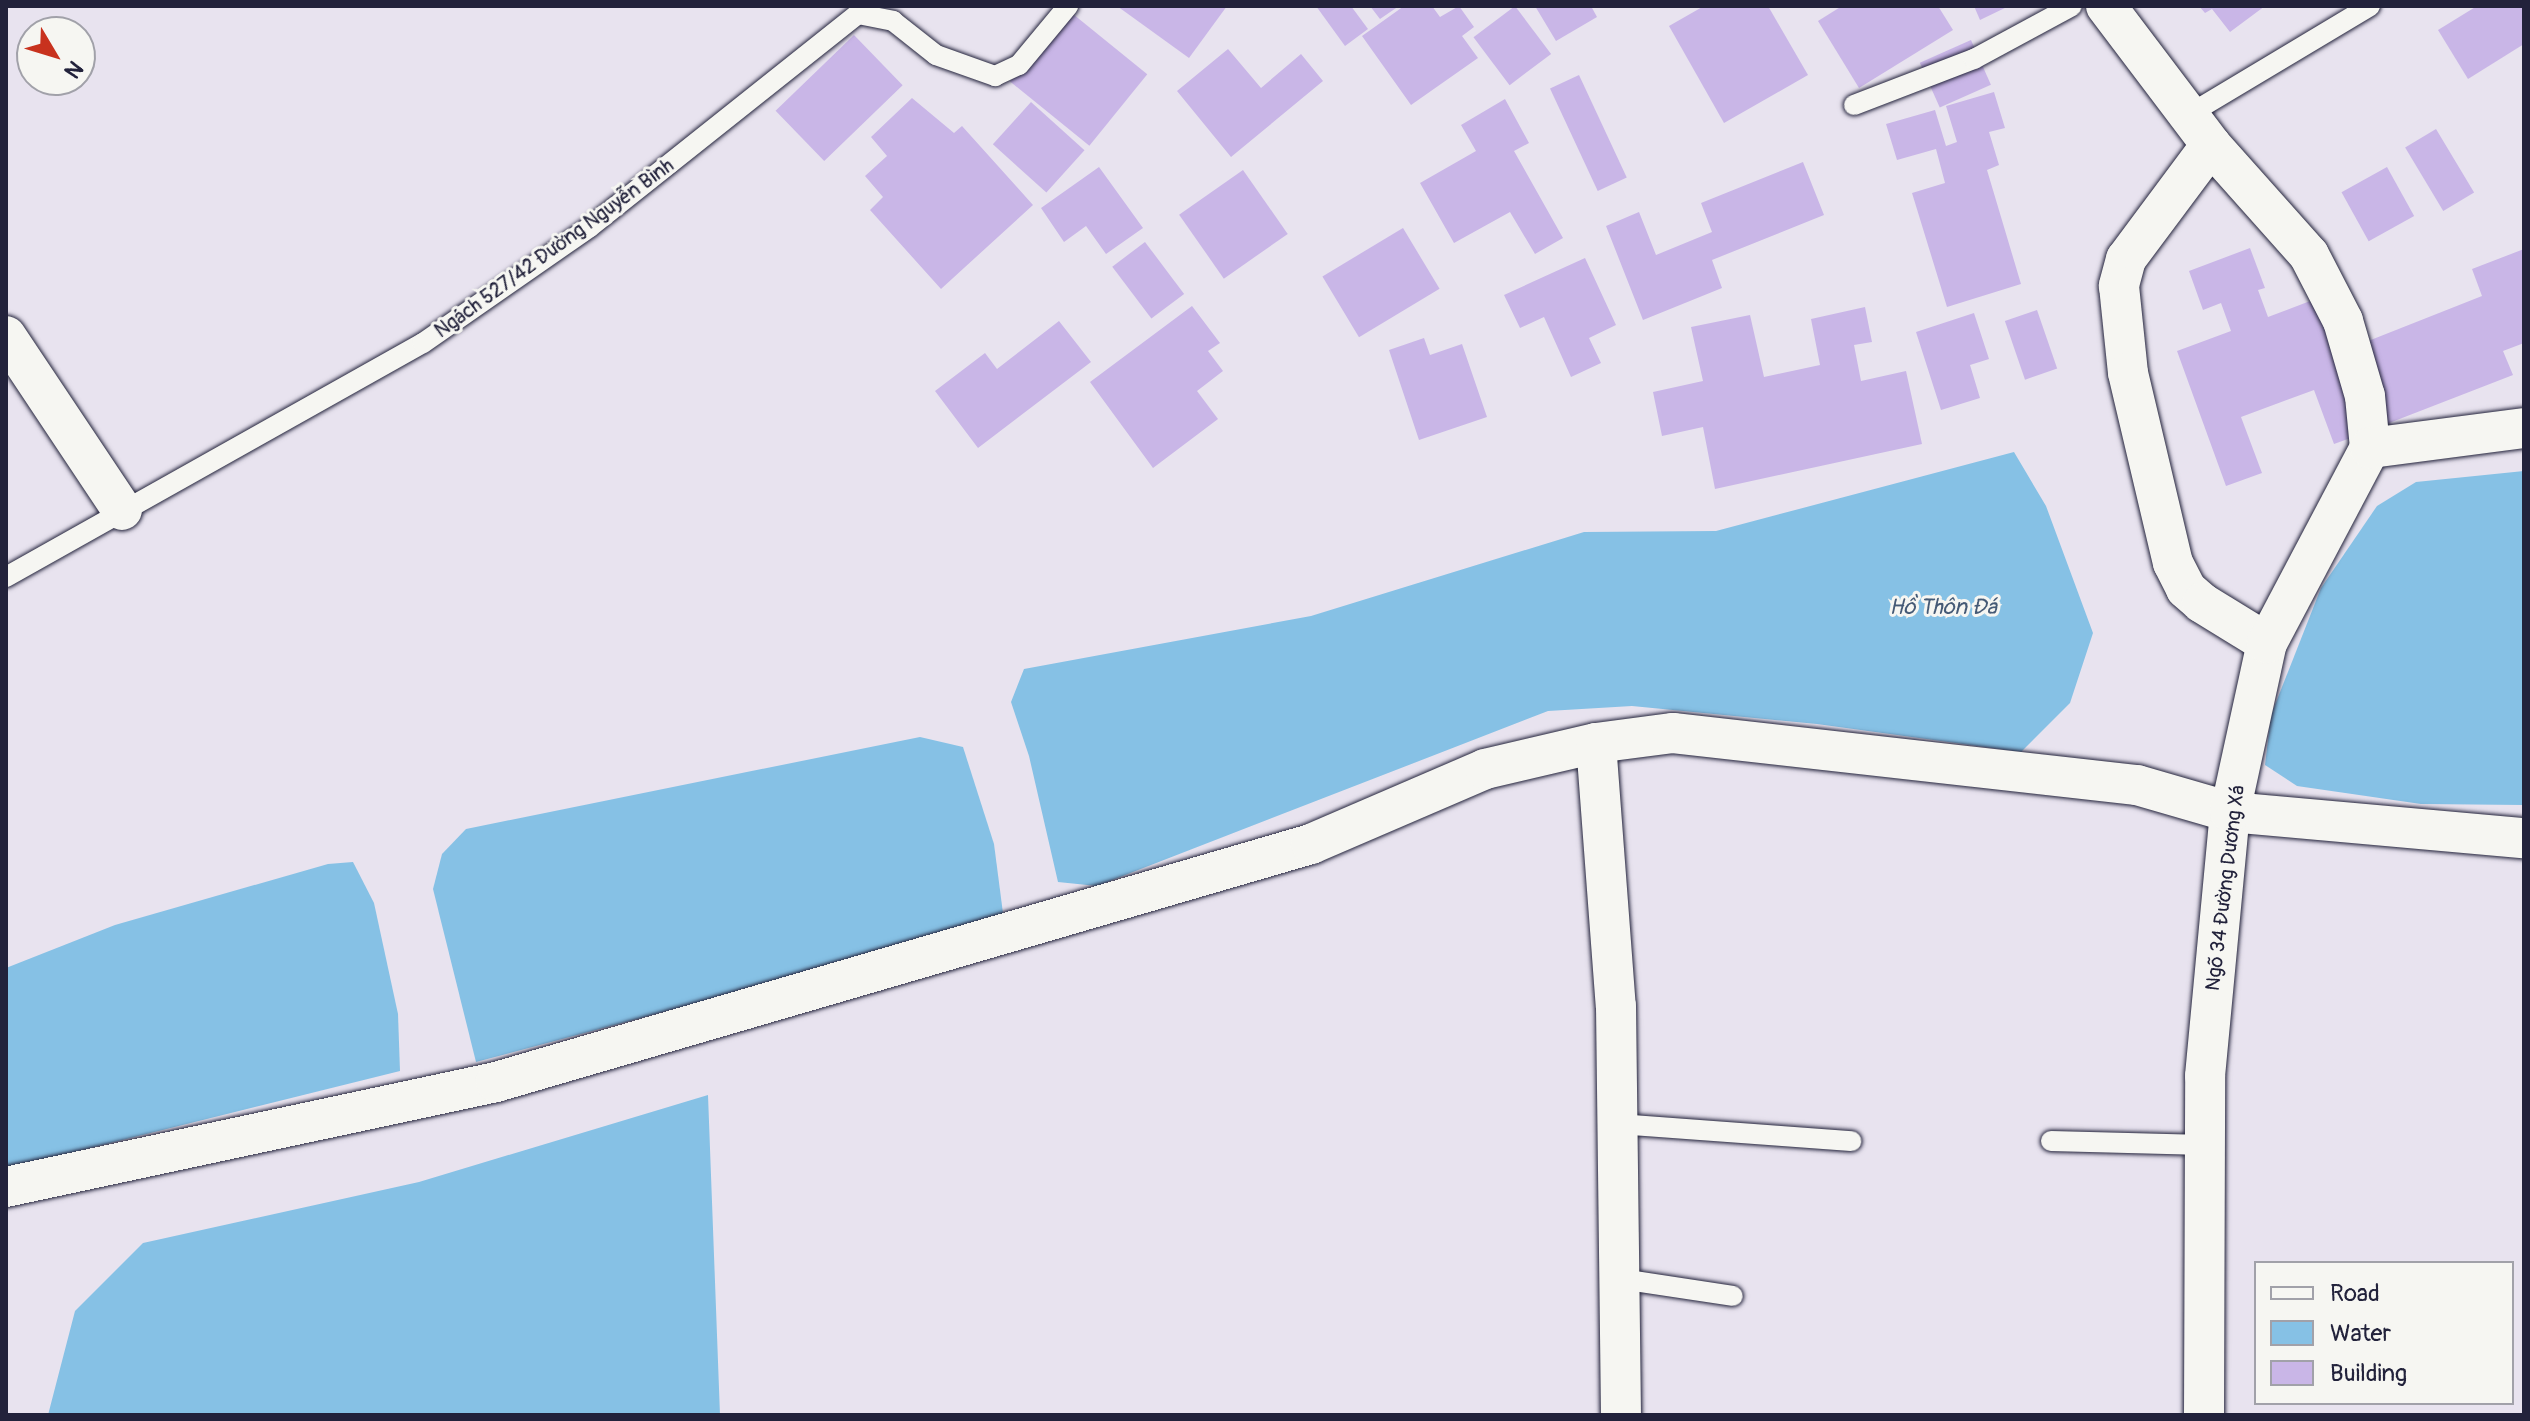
<!DOCTYPE html>
<meta charset="utf-8">
<style>
body{margin:0}
#map{position:relative;width:2530px;height:1421px;overflow:hidden;background:#e8e3ef;font-family:Pangolin,sans-serif}
div>[style]{position:absolute}
.water>*{inset:0;background:#86c1e5}
.building>*{inset:0;background:#c9b6e7;transform-origin:0 0}
.roads{filter:drop-shadow(0 0 2px #22223b) drop-shadow(0 0 2px #22223b)}
.lane>*{height:20px;margin:-10px;padding:0 10px;transform-origin:10px;border-radius:10px;background:#f6f6f2}
.street>*{height:40px;margin:-20px;padding:0 20px;transform-origin:20px;border-radius:20px;background:#f6f6f2}
span{translate:-50% -50%;white-space:nowrap;text-align:center;line-height:1.15;-webkit-text-stroke:6px #f6f6f2;paint-order:stroke}
.street-label{font-size:20px;color:#22223b}
.water-label{font-size:22px;color:#455a76;font-style:italic}
.frame{position:absolute;inset:0;border:8px solid #22223b;pointer-events:none}
.legend{position:absolute;left:2254px;top:1261px;width:260px;height:144px;box-sizing:border-box;background:#f6f6f2;border:2px solid #a1a1a9;margin:0;padding:10px 14px;list-style:none;font-size:24px;color:#22223b}
.legend li{display:flex;align-items:center;gap:16px;height:40px}
.legend b{width:40px;border:2px solid #a1a1a9}
.north{position:absolute;left:16px;top:16px;width:80px;height:80px;box-sizing:border-box;background:#f6f6f2;border:2px solid #a1a1a9;border-radius:50%;rotate:128deg;font-size:22px;font-weight:700;line-height:32px;text-align:center;color:#22223b}
.north::after{content:'';display:block;margin:auto;width:28px;height:36px;background:#c8321e;clip-path:polygon(50% 0,100% 100%,50% 72%,0 100%)}
</style>
<div id="map">
<div class="water">
<i style="clip-path:polygon(2014px 452px,2046px 506px,2093px 633px,2070px 703px,2021px 752px,1817px 724px,1632px 706px,1548px 711px,1097px 886px,1058px 882px,1029px 756px,1011px 702px,1024px 669px,1311px 616px,1584px 532px,1716px 531px)"></i>
<i style="clip-path:polygon(2524px 471px,2524px 805px,2421px 804px,2297px 786px,2265px 765px,2271px 715px,2321px 588px,2377px 506px,2416px 482px)"></i>
<i style="clip-path:polygon(920px 737px,963px 747px,994px 844px,1004px 921px,476px 1062px,433px 889px,442px 854px,466px 829px)"></i>
<i style="clip-path:polygon(353px 862px,374px 903px,398px 1014px,400px 1071px,6px 1169px,6px 968px,115px 925px,328px 864px)"></i>
<i style="clip-path:polygon(708px 1095px,720px 1415px,48px 1415px,75px 1311px,143px 1243px,419px 1182px)"></i>
</div>
<div class="building">
<i style="clip-path:polygon(1117px 6px,1227px 6px,1189px 58px)"></i>
<i style="clip-path:polygon(1316px 6px,1351px 6px,1368px 29px,1345px 46px)"></i>
<i style="clip-path:polygon(1370px 6px,1399px 6px,1380px 19px)"></i>
<i style="clip-path:polygon(1404px 6px,1432px 6px,1440px 17px,1459px 6px,1474px 27px,1462px 36px,1478px 58px,1411px 105px,1362px 36px)"></i>
<i style="left:1515px;top:6px;width:60px;height:52px;rotate:53deg"></i>
<i style="clip-path:polygon(1535px 6px,1591px 6px,1597px 17px,1556px 41px)"></i>
<i style="clip-path:polygon(1704px 6px,1768px 6px,1808px 75px,1724px 123px,1669px 26px)"></i>
<i style="clip-path:polygon(1842px 6px,1938px 6px,1953px 30px,1859px 88px,1818px 21px)"></i>
<i style="clip-path:polygon(1974px 6px,2009px 6px,1980px 20px)"></i>
<i style="clip-path:polygon(2199px 6px,2265px 6px,2230px 32px,2212px 9px,2205px 13px)"></i>
<i style="clip-path:polygon(2477px 6px,2524px 6px,2524px 44px,2468px 79px,2438px 30px)"></i>
<i style="left:1068px;top:10px;width:102px;height:92px;rotate:39deg"></i>
<i style="left:854px;top:35px;width:70px;height:109px;rotate:46deg"></i>
<i style="left:1971px;top:40px;width:49px;height:56px;rotate:66deg"></i>
<i style="clip-path:polygon(1228px 49px,1261px 88px,1301px 54px,1323px 81px,1231px 157px,1177px 91px)"></i>
<i style="left:1579px;top:75px;width:113px;height:32px;rotate:65deg"></i>
<i style="clip-path:polygon(1994px 92px,2005px 128px,1989px 132px,1999px 165px,1987px 170px,2021px 284px,1947px 307px,1912px 193px,1945px 183px,1936px 149px,1897px 160px,1886px 124px,1935px 110px,1946px 146px,1957px 142px,1946px 106px)"></i>
<i style="clip-path:polygon(912px 98px,954px 133px,962px 126px,1033px 205px,941px 289px,870px 210px,883px 197px,865px 176px,887px 156px,871px 137px)"></i>
<i style="clip-path:polygon(1505px 99px,1529px 143px,1514px 151px,1563px 238px,1535px 254px,1510px 212px,1454px 243px,1420px 183px,1476px 151px,1461px 125px)"></i>
<i style="left:1031px;top:102px;width:72px;height:57px;rotate:42deg"></i>
<i style="left:2436px;top:129px;width:74px;height:36px;rotate:59deg"></i>
<i style="clip-path:polygon(1803px 162px,1824px 215px,1712px 260px,1722px 288px,1643px 320px,1606px 226px,1639px 212px,1656px 255px,1712px 232px,1701px 203px)"></i>
<i style="clip-path:polygon(1099px 167px,1143px 228px,1106px 254px,1086px 226px,1064px 242px,1041px 208px)"></i>
<i style="left:2387px;top:167px;width:56px;height:52px;rotate:61deg"></i>
<i style="left:1243px;top:170px;width:78px;height:78px;rotate:55deg"></i>
<i style="left:1403px;top:228px;width:71px;height:94px;rotate:59deg"></i>
<i style="left:1145px;top:242px;width:65px;height:41px;rotate:53deg"></i>
<i style="clip-path:polygon(2250px 248px,2265px 288px,2258px 290px,2268px 317px,2318px 298px,2367px 432px,2334px 444px,2314px 390px,2241px 417px,2262px 473px,2226px 486px,2177px 351px,2231px 331px,2221px 303px,2203px 310px,2189px 271px)"></i>
<i style="clip-path:polygon(2524px 249px,2524px 343px,2503px 351px,2513px 375px,2384px 425px,2353px 347px,2482px 296px,2472px 269px)"></i>
<i style="clip-path:polygon(1585px 258px,1616px 325px,1589px 338px,1601px 363px,1571px 377px,1544px 317px,1520px 328px,1504px 295px)"></i>
<i style="clip-path:polygon(1192px 306px,1220px 343px,1208px 351px,1223px 371px,1197px 391px,1218px 419px,1153px 468px,1090px 382px)"></i>
<i style="clip-path:polygon(1865px 307px,1872px 342px,1854px 345px,1861px 381px,1906px 371px,1922px 444px,1715px 489px,1703px 427px,1662px 436px,1653px 392px,1703px 381px,1691px 327px,1750px 315px,1764px 377px,1820px 365px,1811px 319px)"></i>
<i style="left:2037px;top:310px;width:62px;height:34px;rotate:71deg"></i>
<i style="clip-path:polygon(1974px 313px,1989px 359px,1970px 365px,1980px 398px,1941px 410px,1916px 332px)"></i>
<i style="clip-path:polygon(1059px 321px,1091px 362px,978px 448px,935px 391px,985px 353px,997px 369px)"></i>
<i style="clip-path:polygon(1424px 338px,1430px 355px,1462px 344px,1487px 417px,1419px 440px,1389px 350px)"></i>
</div>
<div class="roads">
<div class="lane">
<i style="left:1854px;top:105px;width:129px;rotate:-21deg"></i>
<i style="left:1974px;top:59px;width:111px;rotate:-28.4deg"></i>
<i style="left:2188px;top:115px;width:212px;rotate:-30.9deg"></i>
<i style="left:6px;top:577px;width:478px;rotate:-29.3deg"></i>
<i style="left:423px;top:343px;width:203px;rotate:-34.8deg"></i>
<i style="left:590px;top:227px;width:342px;rotate:-38.5deg"></i>
<i style="left:858px;top:14px;width:36px;rotate:11deg"></i>
<i style="left:893px;top:21px;width:55px;rotate:38.3deg"></i>
<i style="left:936px;top:55px;width:63px;rotate:19.6deg"></i>
<i style="left:995px;top:76px;width:26px;rotate:-25deg"></i>
<i style="left:1019px;top:65px;width:77px;rotate:-50.3deg"></i>
<i style="left:1618px;top:1124px;width:234px;rotate:4.2deg"></i>
<i style="left:2051px;top:1141px;width:154px;rotate:1.5deg"></i>
<i style="left:1621px;top:1279px;width:113px;rotate:8.6deg"></i>
</div>
<div class="street">
<i style="left:2106px;top:6px;width:174px;rotate:52.9deg"></i>
<i style="left:2211px;top:145px;width:147px;rotate:48.3deg"></i>
<i style="left:2309px;top:255px;width:74px;rotate:62.7deg"></i>
<i style="left:2343px;top:321px;width:78px;rotate:73.7deg"></i>
<i style="left:2365px;top:396px;width:52px;rotate:84.5deg"></i>
<i style="left:2211px;top:145px;width:142px;rotate:126.7deg"></i>
<i style="left:2126px;top:259px;width:28px;rotate:105deg"></i>
<i style="left:2119px;top:286px;width:87px;rotate:84.1deg"></i>
<i style="left:2128px;top:373px;width:195px;rotate:76.7deg"></i>
<i style="left:2173px;top:563px;width:29px;rotate:63deg"></i>
<i style="left:2186px;top:589px;width:21px;rotate:41deg"></i>
<i style="left:2202px;top:603px;width:76px;rotate:31.6deg"></i>
<i style="left:6px;top:336px;width:209px;rotate:56.3deg"></i>
<i style="left:1596px;top:743px;width:264px;rotate:85.7deg"></i>
<i style="left:1616px;top:1006px;width:409px;rotate:89.3deg"></i>
<i style="left:6px;top:1187px;width:501px;rotate:-12.09deg"></i>
<i style="left:496px;top:1082px;width:849px;rotate:-16.28deg"></i>
<i style="left:1311px;top:844px;width:189px;rotate:-23.3deg"></i>
<i style="left:1485px;top:769px;width:114px;rotate:-13.2deg"></i>
<i style="left:1596px;top:743px;width:78px;rotate:-7.4deg"></i>
<i style="left:1673px;top:733px;width:467px;rotate:6.4deg"></i>
<i style="left:2137px;top:785px;width:97px;rotate:16.2deg"></i>
<i style="left:2230px;top:812px;width:295px;rotate:5.1deg"></i>
<i style="left:2204px;top:1415px;width:339px;rotate:-89.8deg"></i>
<i style="left:2205px;top:1076px;width:265px;rotate:-84.6deg"></i>
<i style="left:2230px;top:812px;width:173px;rotate:-77.7deg"></i>
<i style="left:2267px;top:643px;width:221px;rotate:-62.2deg"></i>
<i style="left:2370px;top:448px;width:155px;rotate:-7.4deg"></i>
</div>
</div>
<div class="street-label">
<span style="left:554px;top:248px;rotate:-36deg">Ngách 527/42 Đường Nguyễn Bình</span>
<span style="left:2225px;top:888px;rotate:-83deg">Ngõ 34 Đường Dương Xá</span>
</div>
<div class="water-label">
<span style="left:1943px;top:608px">Hồ Thôn Đá</span>
</div>
<div class="frame"></div>
<ul class="legend">
<li><b style="height:10px;background:#f6f6f2"></b>Road</li>
<li><b style="height:22px;background:#86c1e5"></b>Water</li>
<li><b style="height:22px;background:#c9b6e7"></b>Building</li>
</ul>
<div class="north">N</div>
</div>
